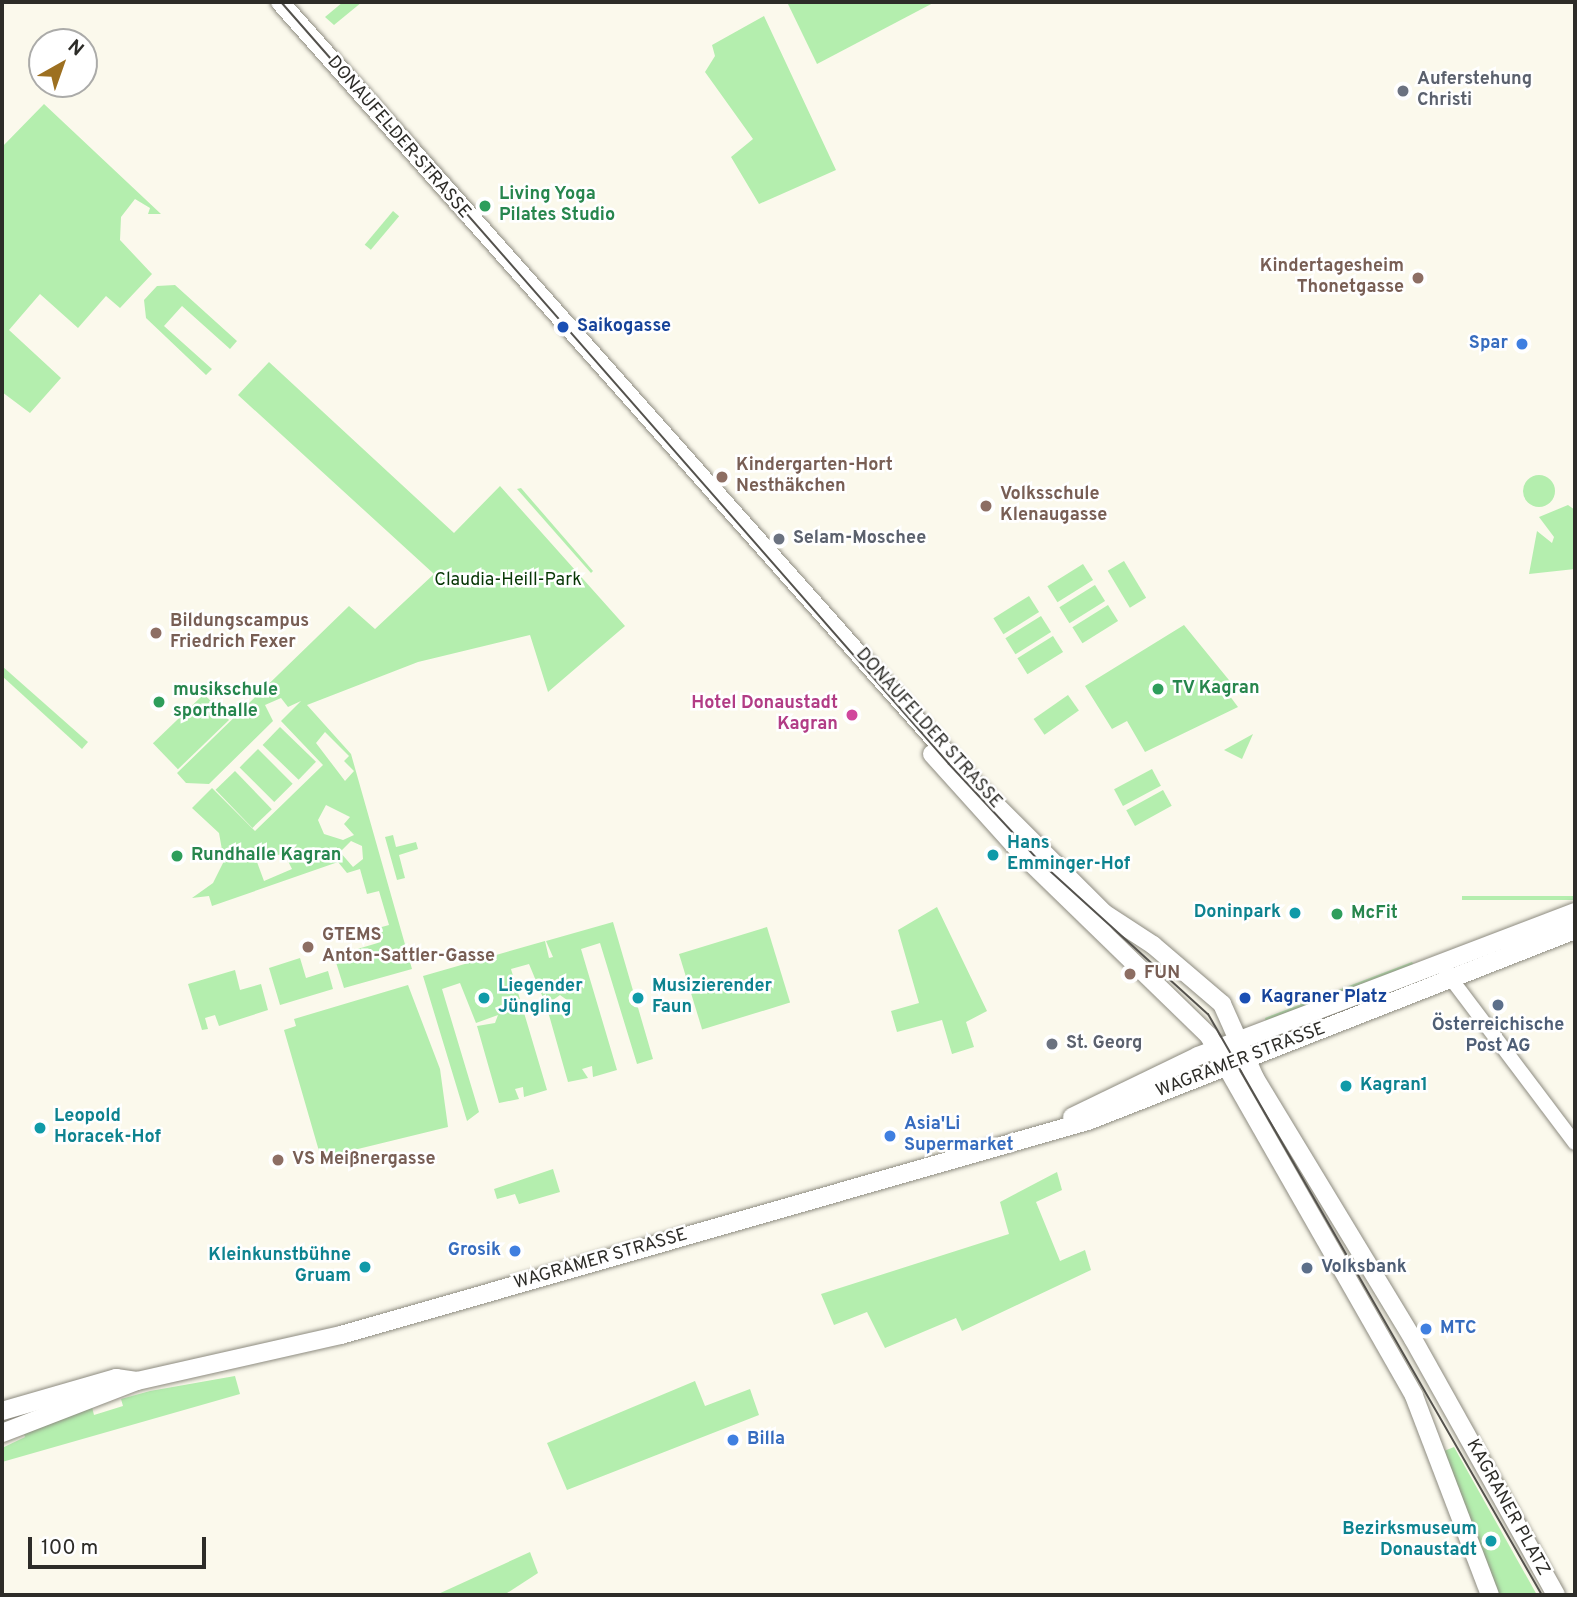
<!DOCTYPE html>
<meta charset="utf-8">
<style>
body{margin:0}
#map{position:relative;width:1577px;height:1597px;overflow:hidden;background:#fbf9ec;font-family:Overpass,sans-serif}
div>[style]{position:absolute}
.green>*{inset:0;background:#b4eeae;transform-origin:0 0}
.round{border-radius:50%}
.roads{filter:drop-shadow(0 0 2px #8d8b80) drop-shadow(0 0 2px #8d8b80)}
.minor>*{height:14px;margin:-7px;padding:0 7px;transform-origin:7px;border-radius:7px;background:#fff}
.major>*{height:18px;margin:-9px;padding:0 9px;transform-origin:9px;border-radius:9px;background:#fff}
.tram>*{height:2px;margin:-1px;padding:0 1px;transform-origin:1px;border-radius:1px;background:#54524d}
.dots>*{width:19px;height:19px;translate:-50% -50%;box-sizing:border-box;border:4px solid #fff;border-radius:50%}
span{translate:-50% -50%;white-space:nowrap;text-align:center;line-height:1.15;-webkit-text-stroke:5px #fff;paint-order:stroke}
.worship-label{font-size:18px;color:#5b616d;font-weight:700}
.left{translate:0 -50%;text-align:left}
.street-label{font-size:18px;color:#2d2c28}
.leisure-label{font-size:18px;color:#27864d;font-weight:700}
.education-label{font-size:18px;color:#785e54;font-weight:700}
.right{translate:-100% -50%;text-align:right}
.transit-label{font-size:18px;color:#164399;font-weight:700}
.shop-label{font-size:18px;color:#366cbe;font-weight:700}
.park-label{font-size:18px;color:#073705}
.hotel-label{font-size:18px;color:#b23c85;font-weight:700}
.culture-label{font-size:18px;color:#0d838f;font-weight:700}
.service-label{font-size:18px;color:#4e5e75;font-weight:700}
.frame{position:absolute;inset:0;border:4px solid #2d2c28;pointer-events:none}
.north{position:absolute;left:28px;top:28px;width:70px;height:70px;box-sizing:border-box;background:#fff;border:2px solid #ababa9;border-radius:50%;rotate:40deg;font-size:19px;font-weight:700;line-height:28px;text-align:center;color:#2d2c28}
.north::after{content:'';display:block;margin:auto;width:24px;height:32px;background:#9d7021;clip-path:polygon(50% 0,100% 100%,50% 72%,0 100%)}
.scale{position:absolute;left:28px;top:1537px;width:178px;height:32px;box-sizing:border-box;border:4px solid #2d2c28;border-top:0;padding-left:9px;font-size:21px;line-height:24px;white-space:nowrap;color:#2d2c28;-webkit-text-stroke:5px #fff;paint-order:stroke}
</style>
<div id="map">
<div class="green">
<i style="clip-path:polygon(343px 2px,362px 2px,334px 25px,325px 17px)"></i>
<i style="clip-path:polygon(787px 2px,935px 2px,817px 64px)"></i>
<i style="clip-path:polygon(764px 16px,836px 170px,759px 204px,731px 157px,753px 139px,705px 72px,715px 56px,712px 45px)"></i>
<i style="clip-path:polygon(44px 104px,161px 214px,148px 214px,150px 208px,135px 199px,121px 217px,120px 240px,152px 274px,120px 308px,106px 296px,78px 328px,40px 294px,9px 330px,61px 378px,30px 413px,2px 392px,2px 147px)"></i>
<i style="left:393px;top:211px;width:8px;height:44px;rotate:40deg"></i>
<i style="clip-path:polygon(175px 285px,237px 341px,230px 349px,182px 306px,164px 326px,212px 369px,206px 375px,146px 318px,144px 300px,157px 286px)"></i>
<i style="clip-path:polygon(evenodd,269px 362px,454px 533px,500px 486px,625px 626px,548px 692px,530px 635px,418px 662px,307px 705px,351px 754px,412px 969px,344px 988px,334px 956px,381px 942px,378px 928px,389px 925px,379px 891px,367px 894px,360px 869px,347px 873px,338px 862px,212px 906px,209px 896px,192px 898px,213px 883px,224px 861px,219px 833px,192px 808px,212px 788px,255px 831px,323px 765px,281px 721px,301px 701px,288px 707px,281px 698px,265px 705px,273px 721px,209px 784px,186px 783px,177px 773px,349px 606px,375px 629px,434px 574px,238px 395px,269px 362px,325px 732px,349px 756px,344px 761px,354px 771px,345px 781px,316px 743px,325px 732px,269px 362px,326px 805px,350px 817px,344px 824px,354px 835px,343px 840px,324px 834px,318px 820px,326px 805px,269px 362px,351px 841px,362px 846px,363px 859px,353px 867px,340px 852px,351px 841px,269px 362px,284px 853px,292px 869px,264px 881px,257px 862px,284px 853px)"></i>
<i class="round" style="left:1523px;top:475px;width:32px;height:32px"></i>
<i style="clip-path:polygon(521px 488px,593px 571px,591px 573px,517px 489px)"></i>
<i style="clip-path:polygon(1568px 505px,1575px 510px,1575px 569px,1529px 574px,1537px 531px,1552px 543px,1554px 537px,1539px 517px)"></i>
<i style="left:1124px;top:561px;width:43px;height:19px;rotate:59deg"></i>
<i style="left:1083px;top:564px;width:19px;height:42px;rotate:58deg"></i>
<i style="left:1095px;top:585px;width:19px;height:42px;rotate:58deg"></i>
<i style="left:1029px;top:596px;width:19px;height:42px;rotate:58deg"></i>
<i style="left:1108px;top:605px;width:19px;height:42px;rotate:58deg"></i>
<i style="left:1041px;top:616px;width:19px;height:42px;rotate:58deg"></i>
<i style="clip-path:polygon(1184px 625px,1233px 685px,1226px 691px,1238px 707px,1145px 752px,1127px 721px,1112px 729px,1085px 686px)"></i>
<i style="left:1053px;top:636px;width:19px;height:42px;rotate:58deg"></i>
<i style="clip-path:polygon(2px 666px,88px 742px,82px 749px,2px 676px)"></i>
<i style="left:204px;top:694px;width:36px;height:71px;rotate:46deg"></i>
<i style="left:1068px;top:695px;width:19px;height:42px;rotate:55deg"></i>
<i style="left:280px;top:727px;width:50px;height:25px;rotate:44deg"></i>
<i style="clip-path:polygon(1253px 734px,1242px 759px,1224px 750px)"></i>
<i style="left:258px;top:749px;width:49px;height:26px;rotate:45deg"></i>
<i style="left:1152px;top:769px;width:19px;height:43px;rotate:62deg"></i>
<i style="left:235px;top:771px;width:53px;height:27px;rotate:46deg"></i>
<i style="left:1163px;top:790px;width:18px;height:42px;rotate:61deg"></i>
<i style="clip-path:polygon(393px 835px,396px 847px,416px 842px,418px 849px,399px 855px,405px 878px,397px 880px,385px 837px)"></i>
<i style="left:1575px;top:896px;width:4px;height:113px;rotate:90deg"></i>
<i style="clip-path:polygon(937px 907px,987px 1011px,966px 1022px,974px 1047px,952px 1054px,942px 1020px,897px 1032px,891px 1011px,919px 1003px,898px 930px)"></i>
<i style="clip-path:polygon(613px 922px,653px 1059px,637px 1064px,600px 943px,581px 949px,617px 1070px,593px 1077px,592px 1066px,582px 1069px,588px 1078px,568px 1082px,547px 1008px,561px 1011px,567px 1000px,560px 995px,546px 1005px,529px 964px,511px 969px,547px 1090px,524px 1097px,523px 1087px,515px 1089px,519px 1099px,499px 1103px,477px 1026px,495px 1023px,498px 1015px,476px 1023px,460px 983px,442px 989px,479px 1112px,467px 1121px,423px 976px,545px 941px,549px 958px,553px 957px,546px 941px)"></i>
<i style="left:767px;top:927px;width:79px;height:92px;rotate:73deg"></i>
<i style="clip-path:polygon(300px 958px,306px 978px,328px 971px,333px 989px,280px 1005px,269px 968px)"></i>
<i style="clip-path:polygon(1412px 962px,1414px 965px,1266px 1023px,1265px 1018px)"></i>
<i style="clip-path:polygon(235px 970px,240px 990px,261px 984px,268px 1010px,219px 1026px,215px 1015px,205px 1018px,208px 1029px,202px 1030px,188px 984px)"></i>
<i style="clip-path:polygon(408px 985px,440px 1069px,448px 1127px,321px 1158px,284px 1030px,296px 1026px,294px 1019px)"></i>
<i style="clip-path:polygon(553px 1169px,560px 1192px,519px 1204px,515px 1194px,497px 1199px,494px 1189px)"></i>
<i style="clip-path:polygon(1057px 1172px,1062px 1190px,1036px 1202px,1060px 1261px,1085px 1250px,1091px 1270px,962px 1331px,956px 1318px,885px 1348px,867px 1312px,834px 1325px,821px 1294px,1009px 1234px,1000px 1202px)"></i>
<i style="clip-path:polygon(235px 1376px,240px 1394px,2px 1462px,2px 1448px,25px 1437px,23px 1430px,92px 1407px,94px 1415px,123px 1406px,121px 1399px,150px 1391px)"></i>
<i style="clip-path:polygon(695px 1381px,705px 1406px,750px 1389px,759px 1415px,567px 1490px,547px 1443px)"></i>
<i style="clip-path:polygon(1454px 1447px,1537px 1595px,1493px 1595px,1444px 1451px)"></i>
<i style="clip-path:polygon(530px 1552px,538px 1573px,504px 1595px,436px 1595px)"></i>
</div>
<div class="roads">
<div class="minor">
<i style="left:1446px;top:972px;width:214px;rotate:53deg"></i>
</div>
<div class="major">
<i style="left:280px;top:2px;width:1034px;rotate:48.41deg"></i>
<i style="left:966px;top:775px;width:195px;rotate:45deg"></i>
<i style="left:1104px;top:913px;width:59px;rotate:33.1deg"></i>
<i style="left:1153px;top:945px;width:91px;rotate:40.5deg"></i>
<i style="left:1222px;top:1004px;width:81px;rotate:66deg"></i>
<i style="left:1255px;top:1078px;width:305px;rotate:58.8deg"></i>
<i style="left:1413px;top:1339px;width:293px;rotate:60.8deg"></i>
<i style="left:932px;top:754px;width:137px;rotate:48deg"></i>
<i style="left:1024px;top:856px;width:258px;rotate:44.2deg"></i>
<i style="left:1209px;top:1036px;width:414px;rotate:60.3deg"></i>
<i style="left:1414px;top:1396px;width:213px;rotate:69.1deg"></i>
<i style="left:1072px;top:1117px;width:140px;rotate:-25.8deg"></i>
<i style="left:1198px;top:1056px;width:404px;rotate:-20.9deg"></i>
<i style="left:2px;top:1411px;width:119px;rotate:-16.1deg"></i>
<i style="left:116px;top:1378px;width:21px;rotate:8deg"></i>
<i style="left:2px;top:1433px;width:145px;rotate:-21.1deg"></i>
<i style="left:137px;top:1381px;width:209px;rotate:-12.7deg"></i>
<i style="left:341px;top:1335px;width:777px;rotate:-15.99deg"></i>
<i style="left:1088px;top:1121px;width:523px;rotate:-21.41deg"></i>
</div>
</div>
<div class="tram">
<i style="left:281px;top:2px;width:1013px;rotate:48.76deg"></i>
<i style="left:949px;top:764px;width:132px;rotate:47.1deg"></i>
<i style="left:1039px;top:861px;width:228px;rotate:42.2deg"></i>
<i style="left:1208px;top:1014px;width:670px;rotate:60.11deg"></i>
</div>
<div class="dots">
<i style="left:1403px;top:91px;background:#6b7280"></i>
<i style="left:485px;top:206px;background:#2e9e5b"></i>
<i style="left:1418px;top:278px;background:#8d6e63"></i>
<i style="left:563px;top:327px;background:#1a4fb4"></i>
<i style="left:1522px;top:344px;background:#3f7fe0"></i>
<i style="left:722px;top:477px;background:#8d6e63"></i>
<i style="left:986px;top:506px;background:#8d6e63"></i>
<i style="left:779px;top:539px;background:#6b7280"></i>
<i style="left:156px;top:633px;background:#8d6e63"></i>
<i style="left:1158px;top:689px;background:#2e9e5b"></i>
<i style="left:159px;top:702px;background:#2e9e5b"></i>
<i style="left:852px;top:715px;background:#d1479c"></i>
<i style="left:993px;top:855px;background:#0f9aa8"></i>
<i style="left:177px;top:856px;background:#2e9e5b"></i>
<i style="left:1295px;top:913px;background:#0f9aa8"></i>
<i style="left:1337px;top:914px;background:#2e9e5b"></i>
<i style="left:308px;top:947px;background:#8d6e63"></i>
<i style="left:1130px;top:974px;background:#8d6e63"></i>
<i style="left:484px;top:998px;background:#0f9aa8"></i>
<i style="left:638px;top:998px;background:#0f9aa8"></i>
<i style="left:1245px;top:998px;background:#1a4fb4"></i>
<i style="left:1498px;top:1005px;background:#5c6f8a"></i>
<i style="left:1052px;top:1044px;background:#6b7280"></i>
<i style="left:1346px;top:1086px;background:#0f9aa8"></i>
<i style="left:40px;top:1128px;background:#0f9aa8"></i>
<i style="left:890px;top:1136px;background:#3f7fe0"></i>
<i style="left:278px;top:1160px;background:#8d6e63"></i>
<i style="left:515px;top:1251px;background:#3f7fe0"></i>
<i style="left:365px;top:1267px;background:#0f9aa8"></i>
<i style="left:1307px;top:1268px;background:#5c6f8a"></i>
<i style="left:1426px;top:1329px;background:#3f7fe0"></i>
<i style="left:733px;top:1440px;background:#3f7fe0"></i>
<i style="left:1491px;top:1541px;background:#0f9aa8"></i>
</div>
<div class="worship-label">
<span class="left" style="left:1417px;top:91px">Auferstehung<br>Christi</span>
<span class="left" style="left:793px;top:539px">Selam-Moschee</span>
<span class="left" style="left:1066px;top:1044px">St. Georg</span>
</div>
<div class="street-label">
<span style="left:398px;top:138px;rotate:49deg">DONAUFELDER STRASSE</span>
<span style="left:928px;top:729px;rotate:48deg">DONAUFELDER STRASSE</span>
<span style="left:1241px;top:1061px;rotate:-21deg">WAGRAMER STRASSE</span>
<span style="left:601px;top:1260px;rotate:-16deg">WAGRAMER STRASSE</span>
<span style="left:1507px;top:1508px;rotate:61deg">KAGRANER PLATZ</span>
</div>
<div class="leisure-label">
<span class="left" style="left:499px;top:206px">Living Yoga<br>Pilates Studio</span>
<span class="left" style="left:1172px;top:689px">TV Kagran</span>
<span class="left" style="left:173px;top:702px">musikschule<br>sporthalle</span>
<span class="left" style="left:191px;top:856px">Rundhalle Kagran</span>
<span class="left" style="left:1351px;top:914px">McFit</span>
</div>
<div class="education-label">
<span class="right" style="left:1404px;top:278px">Kindertagesheim<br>Thonetgasse</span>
<span class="left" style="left:736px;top:477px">Kindergarten-Hort<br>Nesthäkchen</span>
<span class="left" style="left:1000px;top:506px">Volksschule<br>Klenaugasse</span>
<span class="left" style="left:170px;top:633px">Bildungscampus<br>Friedrich Fexer</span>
<span class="left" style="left:322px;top:947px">GTEMS<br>Anton-Sattler-Gasse</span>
<span class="left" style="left:1144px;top:974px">FUN</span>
<span class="left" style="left:292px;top:1160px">VS Meißnergasse</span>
</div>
<div class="transit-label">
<span class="left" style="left:577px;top:327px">Saikogasse</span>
<span class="left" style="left:1261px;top:998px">Kagraner Platz</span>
</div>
<div class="shop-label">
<span class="right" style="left:1508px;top:344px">Spar</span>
<span class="left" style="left:904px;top:1136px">Asia'Li<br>Supermarket</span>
<span class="right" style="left:501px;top:1251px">Grosik</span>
<span class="left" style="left:1440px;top:1329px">MTC</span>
<span class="left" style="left:747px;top:1440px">Billa</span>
</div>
<div class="park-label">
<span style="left:508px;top:581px">Claudia-Heill-Park</span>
</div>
<div class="hotel-label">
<span class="right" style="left:838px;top:715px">Hotel Donaustadt<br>Kagran</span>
</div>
<div class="culture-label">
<span class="left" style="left:1007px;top:855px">Hans<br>Emminger-Hof</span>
<span class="right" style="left:1281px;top:913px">Doninpark</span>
<span class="left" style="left:498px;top:998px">Liegender<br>Jüngling</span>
<span class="left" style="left:652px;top:998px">Musizierender<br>Faun</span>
<span class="left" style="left:1360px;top:1086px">Kagran1</span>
<span class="left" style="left:54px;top:1128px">Leopold<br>Horacek-Hof</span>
<span class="right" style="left:351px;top:1267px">Kleinkunstbühne<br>Gruam</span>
<span class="right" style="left:1477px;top:1541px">Bezirksmuseum<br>Donaustadt</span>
</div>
<div class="service-label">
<span style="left:1498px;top:1037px">Österreichische<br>Post AG</span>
<span class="left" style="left:1321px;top:1268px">Volksbank</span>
</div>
<div class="frame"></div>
<div class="north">N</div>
<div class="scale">100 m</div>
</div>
